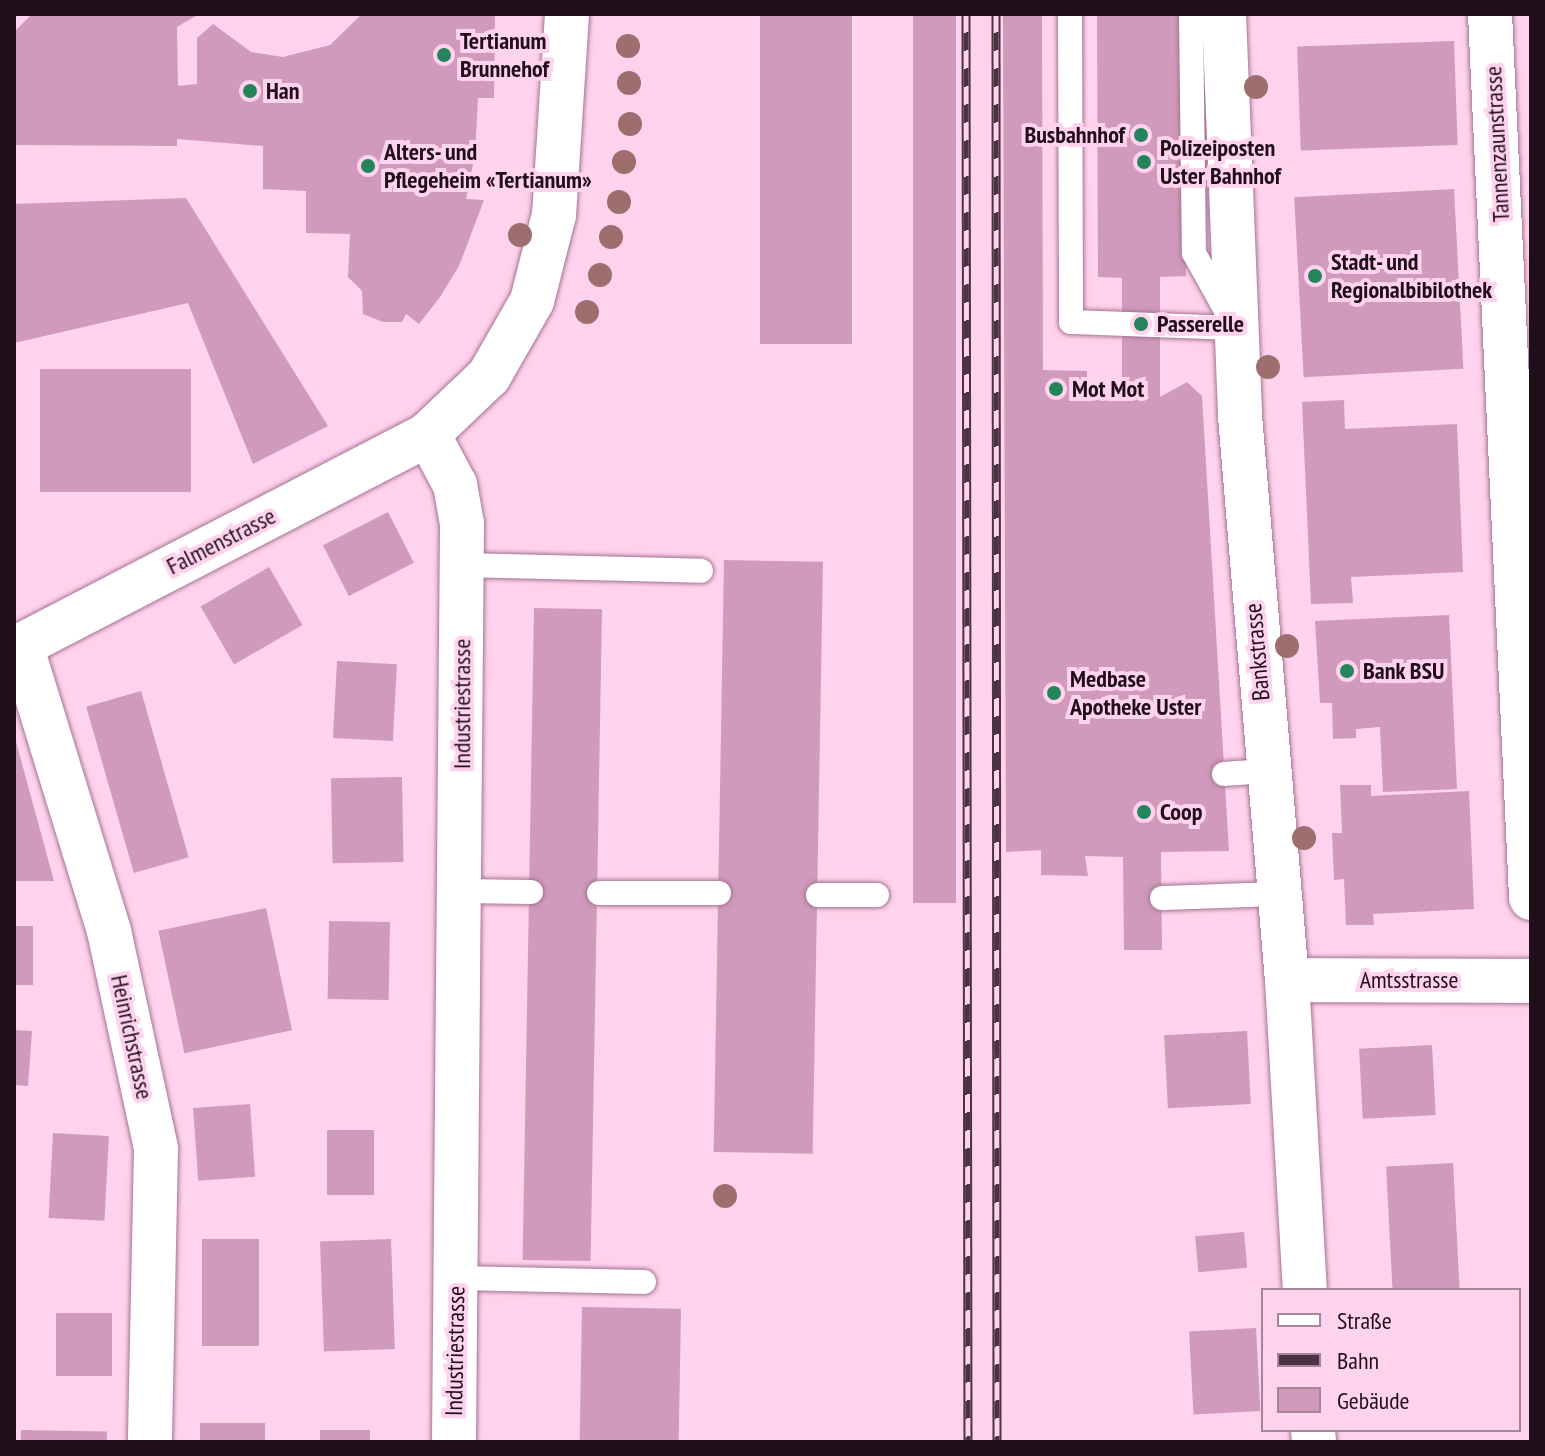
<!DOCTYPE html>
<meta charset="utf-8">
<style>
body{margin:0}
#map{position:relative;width:1545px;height:1456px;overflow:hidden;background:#ffd2ed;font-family:"PT Sans Narrow",sans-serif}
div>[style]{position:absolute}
.building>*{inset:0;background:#d09abc;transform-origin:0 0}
.roads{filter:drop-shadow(0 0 2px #a67393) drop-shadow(0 0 2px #a67393)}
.lane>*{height:24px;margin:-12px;padding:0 12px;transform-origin:12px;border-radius:12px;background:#fff}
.street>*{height:44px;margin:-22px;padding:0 22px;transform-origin:22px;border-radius:22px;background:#fff}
.rail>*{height:9px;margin-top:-4.5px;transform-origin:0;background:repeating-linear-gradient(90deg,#ffd2ed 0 18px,#4b3343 0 36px);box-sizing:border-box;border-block:2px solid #4b3343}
.trees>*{width:24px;height:24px;margin:-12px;border-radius:50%;background:#9e6d6d}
.dots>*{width:22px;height:22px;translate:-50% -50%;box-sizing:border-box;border:4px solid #ffd2ed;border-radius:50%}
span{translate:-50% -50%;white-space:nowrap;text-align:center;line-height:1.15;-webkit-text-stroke:8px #ffd2ed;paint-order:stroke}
.poi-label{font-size:24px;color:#210e1b;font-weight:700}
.left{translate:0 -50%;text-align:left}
.right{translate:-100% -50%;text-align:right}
.street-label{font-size:24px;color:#210e1b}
.frame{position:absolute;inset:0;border:16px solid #210e1b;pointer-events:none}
.legend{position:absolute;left:1261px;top:1288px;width:260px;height:144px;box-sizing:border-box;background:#ffd2ed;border:2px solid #a68499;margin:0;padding:10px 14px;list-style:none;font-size:24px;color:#210e1b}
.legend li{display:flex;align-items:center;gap:16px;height:40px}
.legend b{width:40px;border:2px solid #a68499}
</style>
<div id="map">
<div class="building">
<i style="clip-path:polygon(32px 14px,199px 14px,177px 27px,178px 86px,197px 84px,197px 38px,213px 24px,251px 52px,283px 57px,330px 45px,362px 14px,495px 14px,494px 98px,478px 98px,475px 155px,466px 199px,484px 200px,459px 266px,440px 297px,419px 324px,406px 314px,402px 322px,383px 322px,363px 314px,362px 291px,348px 277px,350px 234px,306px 233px,306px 191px,263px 189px,263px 146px,177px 139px,177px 146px,14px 145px,14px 32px)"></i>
<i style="left:760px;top:14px;width:92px;height:330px"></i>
<i style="left:913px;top:14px;width:43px;height:889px"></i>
<i style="clip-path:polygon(1003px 14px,1042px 14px,1043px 370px,1087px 371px,1087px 397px,1122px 397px,1122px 278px,1098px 277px,1097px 14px,1185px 14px,1186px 276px,1160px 277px,1160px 397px,1187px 382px,1202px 396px,1229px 851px,1161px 852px,1162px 950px,1124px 950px,1123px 857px,1085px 856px,1088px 876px,1041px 875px,1041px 850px,1006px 852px)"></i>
<i style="left:1454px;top:41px;width:104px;height:157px;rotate:88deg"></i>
<i style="left:1454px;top:189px;width:180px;height:160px;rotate:87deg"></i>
<i style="clip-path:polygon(186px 198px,328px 426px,253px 464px,188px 303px,14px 343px,14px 204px)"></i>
<i style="left:40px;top:369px;width:151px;height:123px"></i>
<i style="clip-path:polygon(1344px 400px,1345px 429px,1457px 424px,1463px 572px,1351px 577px,1353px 603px,1311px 604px,1302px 402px)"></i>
<i style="left:388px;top:512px;width:57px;height:73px;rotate:63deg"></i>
<i style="left:724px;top:560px;width:99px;height:592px;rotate:1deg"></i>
<i style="left:269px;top:567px;width:67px;height:79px;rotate:60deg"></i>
<i style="left:534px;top:608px;width:68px;height:652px;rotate:1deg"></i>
<i style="clip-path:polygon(1449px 615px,1457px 789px,1383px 792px,1380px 727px,1356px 729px,1356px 738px,1333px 739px,1332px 703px,1320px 703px,1315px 621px)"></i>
<i style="left:337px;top:661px;width:60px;height:77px;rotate:3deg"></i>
<i style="left:141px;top:691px;width:173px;height:57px;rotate:74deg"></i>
<i style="clip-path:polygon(15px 738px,54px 881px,14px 881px)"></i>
<i style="left:402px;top:777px;width:85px;height:71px;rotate:89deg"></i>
<i style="clip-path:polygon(1340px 785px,1371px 785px,1371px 796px,1469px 791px,1474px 909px,1373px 914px,1374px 925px,1346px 925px,1344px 879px,1334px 880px,1332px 833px,1342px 833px)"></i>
<i style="left:266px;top:908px;width:125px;height:110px;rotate:78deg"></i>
<i style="left:329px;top:921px;width:61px;height:78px;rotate:1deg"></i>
<i style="left:14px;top:926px;width:19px;height:59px"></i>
<i style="clip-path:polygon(14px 1030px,32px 1031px,28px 1086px,14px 1085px)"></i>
<i style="left:1247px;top:1031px;width:73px;height:83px;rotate:87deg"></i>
<i style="left:1432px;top:1045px;width:70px;height:73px;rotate:87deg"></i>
<i style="left:250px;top:1104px;width:73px;height:57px;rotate:86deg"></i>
<i style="left:327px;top:1130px;width:47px;height:65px"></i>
<i style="left:53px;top:1133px;width:56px;height:85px;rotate:3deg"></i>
<i style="left:1453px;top:1163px;width:127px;height:67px;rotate:87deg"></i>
<i style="left:1244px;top:1232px;width:36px;height:49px;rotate:85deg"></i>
<i style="left:202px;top:1239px;width:57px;height:107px"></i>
<i style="left:391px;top:1239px;width:110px;height:71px;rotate:88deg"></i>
<i style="left:582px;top:1307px;width:99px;height:135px;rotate:1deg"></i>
<i style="left:56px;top:1313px;width:56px;height:63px"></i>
<i style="left:1256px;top:1328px;width:83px;height:67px;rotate:87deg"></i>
<i style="left:265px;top:1423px;width:19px;height:65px;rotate:90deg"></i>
<i style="left:21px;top:1430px;width:86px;height:12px;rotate:1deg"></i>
<i style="left:320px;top:1430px;width:50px;height:12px"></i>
</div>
<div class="roads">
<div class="lane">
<i style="left:1070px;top:14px;width:308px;rotate:89.8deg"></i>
<i style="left:1071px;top:322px;width:165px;rotate:2.1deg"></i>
<i style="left:1191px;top:14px;width:239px;rotate:89.3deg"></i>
<i style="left:1194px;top:253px;width:72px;rotate:60.9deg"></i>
<i style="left:463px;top:565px;width:238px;rotate:1.4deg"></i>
<i style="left:1224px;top:774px;width:43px;rotate:-4deg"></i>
<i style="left:461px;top:891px;width:70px;rotate:0.8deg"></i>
<i style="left:599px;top:893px;width:120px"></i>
<i style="left:818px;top:895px;width:59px"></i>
<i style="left:1162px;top:898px;width:117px;rotate:-2deg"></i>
<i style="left:457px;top:1278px;width:187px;rotate:1.2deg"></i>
</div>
<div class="street">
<i style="left:1224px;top:14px;width:402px;rotate:87.7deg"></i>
<i style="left:1240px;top:416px;width:566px;rotate:85.24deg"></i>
<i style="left:1287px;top:980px;width:311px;rotate:86.7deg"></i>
<i style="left:1490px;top:14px;width:885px;rotate:87.34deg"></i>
<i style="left:21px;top:645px;width:299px;rotate:72.9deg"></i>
<i style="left:109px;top:931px;width:223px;rotate:77.8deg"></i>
<i style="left:156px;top:1149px;width:293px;rotate:91.2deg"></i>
<i style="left:14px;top:649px;width:466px;rotate:-27.4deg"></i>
<i style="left:1287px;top:980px;width:244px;rotate:0.2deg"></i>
<i style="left:1313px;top:1430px;width:12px;rotate:85deg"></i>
<i style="left:454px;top:1442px;width:918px;rotate:-89.5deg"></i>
<i style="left:462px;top:524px;width:40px;rotate:-100deg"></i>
<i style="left:455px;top:485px;width:58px;rotate:-117.9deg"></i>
<i style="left:428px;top:434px;width:84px;rotate:-43.6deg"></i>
<i style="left:489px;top:376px;width:86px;rotate:-60.2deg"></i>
<i style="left:532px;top:301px;width:89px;rotate:-75.7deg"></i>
<i style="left:554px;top:215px;width:201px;rotate:-86.3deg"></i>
</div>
</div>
<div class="rail">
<i style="left:966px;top:14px;width:1428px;rotate:89.92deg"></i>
<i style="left:996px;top:14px;width:1428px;rotate:89.96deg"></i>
</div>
<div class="trees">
<i style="left:628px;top:46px"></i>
<i style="left:629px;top:83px"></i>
<i style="left:1256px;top:87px"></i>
<i style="left:630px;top:124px"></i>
<i style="left:624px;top:162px"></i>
<i style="left:619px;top:202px"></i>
<i style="left:520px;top:235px"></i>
<i style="left:611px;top:237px"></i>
<i style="left:600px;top:275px"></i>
<i style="left:587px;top:312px"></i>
<i style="left:1268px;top:367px"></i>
<i style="left:1287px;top:646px"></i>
<i style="left:1304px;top:838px"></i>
<i style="left:725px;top:1196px"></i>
</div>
<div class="dots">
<i style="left:444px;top:55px;background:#24845c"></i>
<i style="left:250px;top:91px;background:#24845c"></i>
<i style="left:1141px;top:135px;background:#24845c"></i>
<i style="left:1144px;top:162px;background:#24845c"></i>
<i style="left:368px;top:166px;background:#24845c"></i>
<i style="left:1315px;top:276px;background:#24845c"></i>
<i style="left:1141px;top:324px;background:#24845c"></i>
<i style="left:1056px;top:389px;background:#24845c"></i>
<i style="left:1347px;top:671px;background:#24845c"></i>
<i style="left:1054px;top:693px;background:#24845c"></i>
<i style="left:1144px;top:812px;background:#24845c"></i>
</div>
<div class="poi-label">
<span class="left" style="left:460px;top:55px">Tertianum<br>Brunnehof</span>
<span class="left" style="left:266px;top:91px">Han</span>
<span class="right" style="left:1125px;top:135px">Busbahnhof</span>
<span class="left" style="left:1160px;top:162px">Polizeiposten<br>Uster Bahnhof</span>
<span class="left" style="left:384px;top:166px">Alters- und<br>Pflegeheim «Tertianum»</span>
<span class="left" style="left:1331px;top:276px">Stadt- und<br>Regionalbibilothek</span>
<span class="left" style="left:1157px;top:324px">Passerelle</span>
<span class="left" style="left:1072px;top:389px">Mot Mot</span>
<span class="left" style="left:1363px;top:671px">Bank BSU</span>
<span class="left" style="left:1070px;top:693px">Medbase<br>Apotheke Uster</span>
<span class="left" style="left:1160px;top:812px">Coop</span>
</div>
<div class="street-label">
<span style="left:1497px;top:144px;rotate:-93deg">Tannenzaunstrasse</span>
<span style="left:221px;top:541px;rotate:-27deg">Falmenstrasse</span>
<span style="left:1257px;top:652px;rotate:-95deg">Bankstrasse</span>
<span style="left:462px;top:704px;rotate:-90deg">Industriestrasse</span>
<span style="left:1409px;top:980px">Amtsstrasse</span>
<span style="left:132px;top:1037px;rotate:78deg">Heinrichstrasse</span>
<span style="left:455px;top:1351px;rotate:-89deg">Industriestrasse</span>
</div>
<div class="frame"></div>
<ul class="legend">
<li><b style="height:10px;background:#fff"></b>Straße</li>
<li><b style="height:10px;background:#4b3343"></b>Bahn</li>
<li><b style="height:22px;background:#d09abc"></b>Gebäude</li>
</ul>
</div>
